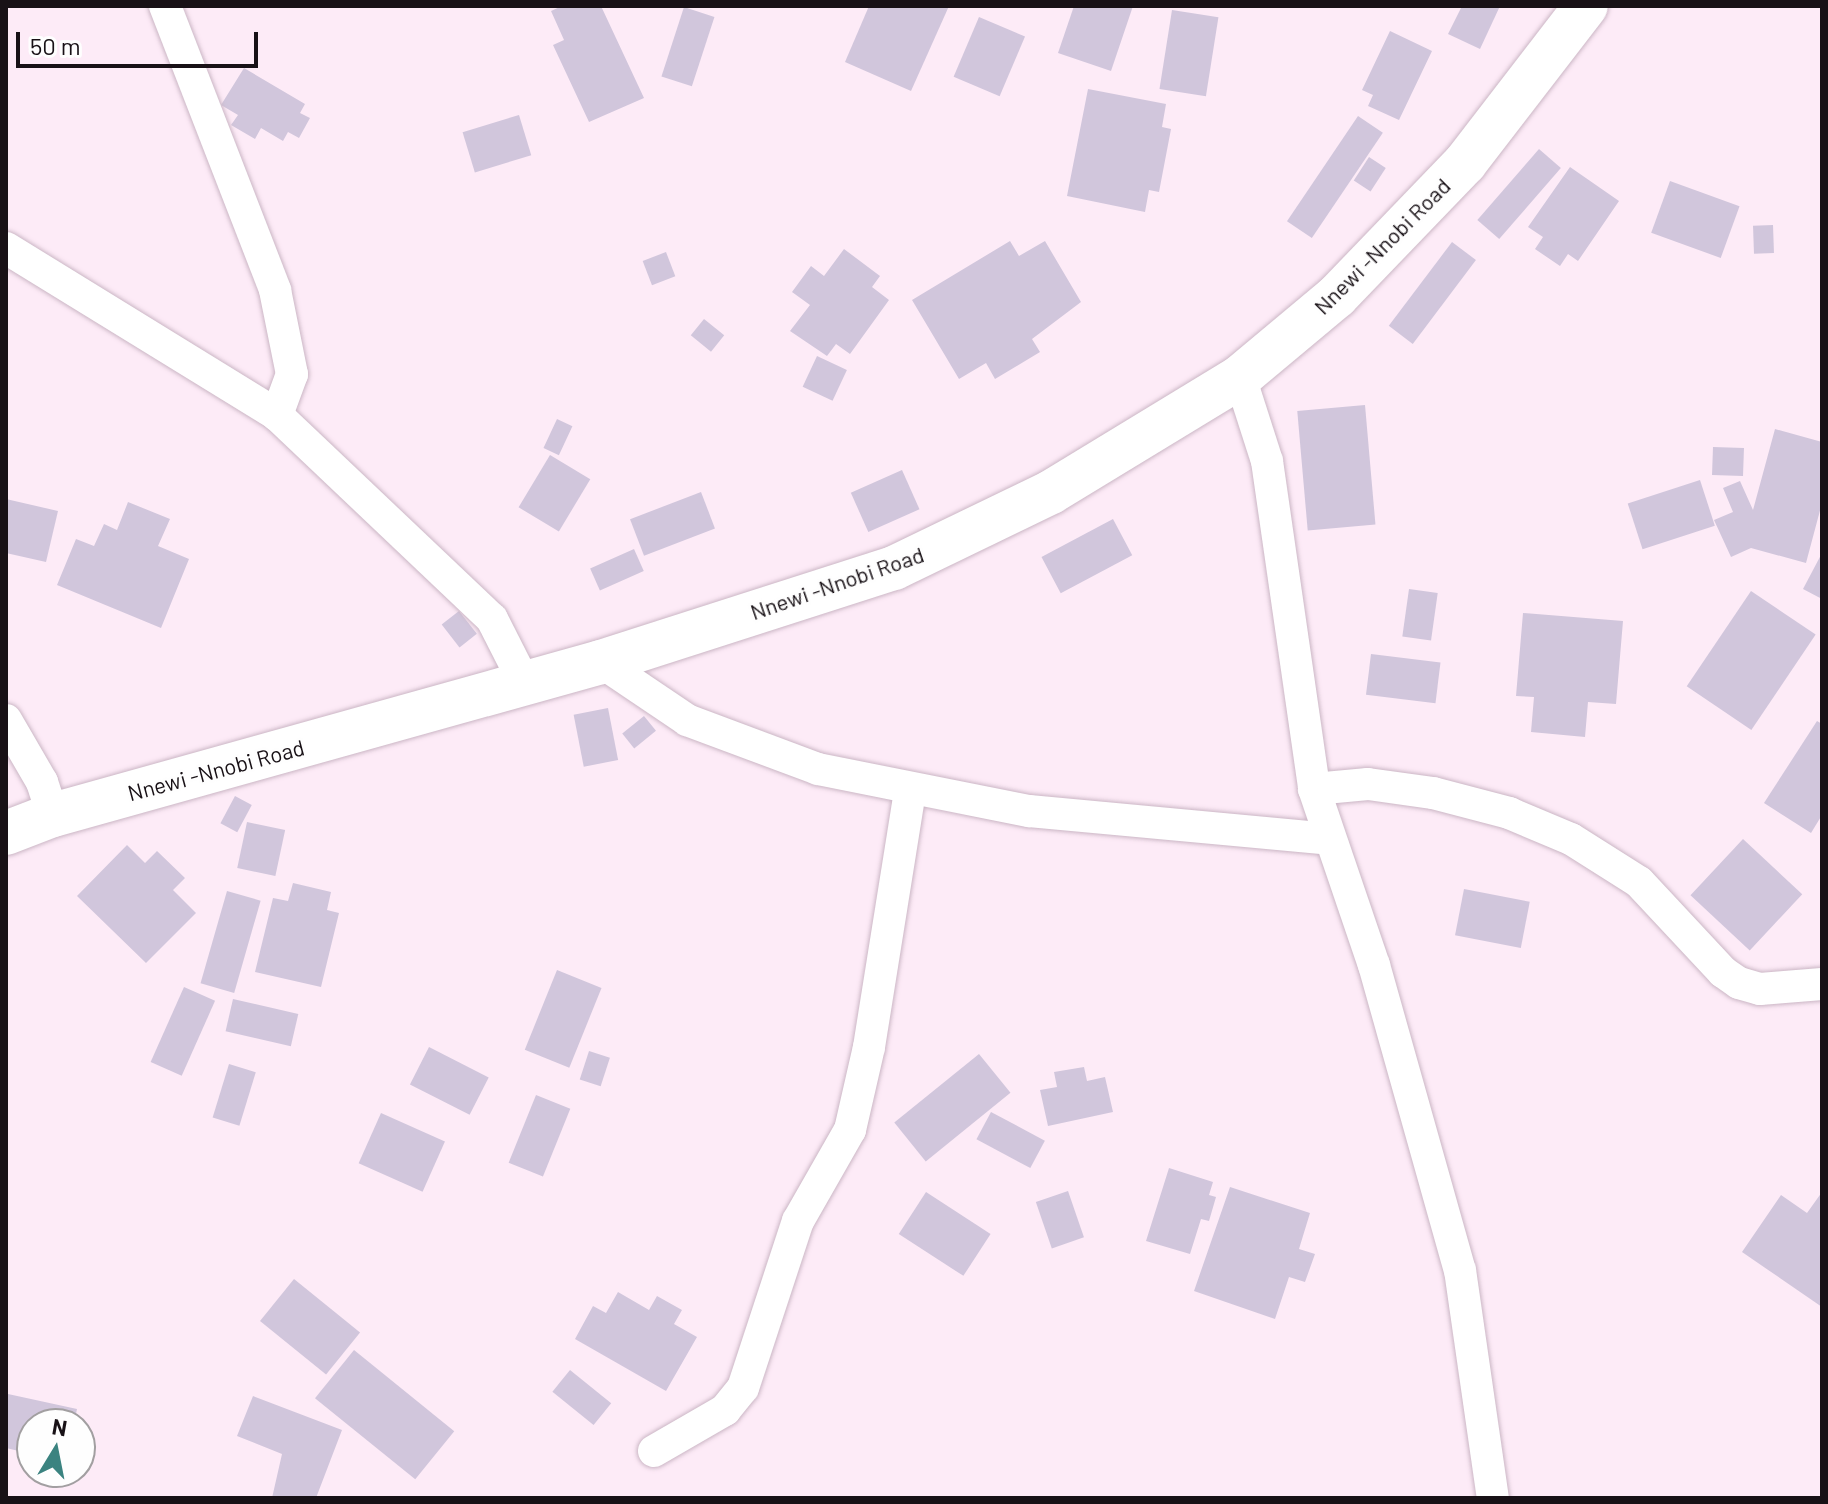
<!DOCTYPE html>
<style>
body{margin:0}
#map{position:relative;width:1828px;height:1504px;overflow:hidden;background:#fdebf7;font-family:Barlow,sans-serif}
div>[style]{position:absolute}
.building>*{inset:0;background:#d1c6dc;transform-origin:0 0}
.roads{filter:drop-shadow(0 0 2px #cbb6c5) drop-shadow(0 0 2px #cbb6c5)}
.minor>*{height:32px;margin:-16px;padding:0 16px;transform-origin:16px;border-radius:16px;background:#fff}
.secondary>*{height:44px;margin:-22px;padding:0 22px;transform-origin:22px;border-radius:22px;background:#fff}
span{translate:-50% -50%;white-space:nowrap;text-align:center;line-height:1.15;-webkit-text-stroke:6px #fefefe;paint-order:stroke}
.street-label{font-size:22px;color:#181116}
.frame{position:absolute;inset:0;border:8px solid #181116;pointer-events:none}
.north{position:absolute;left:16px;top:1408px;width:80px;height:80px;box-sizing:border-box;background:#fefefe;border:2px solid #a29fa1;border-radius:50%;rotate:10deg;font-size:22px;font-weight:700;line-height:32px;text-align:center;color:#181116}
.north::after{content:'';display:block;margin:auto;width:28px;height:36px;background:#3b8380;clip-path:polygon(50% 0,100% 100%,50% 72%,0 100%)}
.scale{position:absolute;left:16px;top:32px;width:242px;height:36px;box-sizing:border-box;border:4px solid #181116;border-top:0;padding-left:10px;font-size:24px;line-height:28px;white-space:nowrap;color:#181116;-webkit-text-stroke:6px #fefefe;paint-order:stroke}
</style>
<div id="map">
<div class="building">
<i style="clip-path:polygon(562px 6px,601px 6px,644px 98px,589px 122px,553px 45px,564px 40px,551px 11px)"></i>
<i style="clip-path:polygon(869px 6px,949px 6px,911px 91px,845px 62px)"></i>
<i style="clip-path:polygon(1074px 6px,1133px 6px,1111px 71px,1058px 53px)"></i>
<i style="clip-path:polygon(1462px 6px,1500px 6px,1480px 49px,1448px 34px)"></i>
<i style="left:684px;top:7px;width:32px;height:73px;rotate:18deg"></i>
<i style="left:1172px;top:10px;width:47px;height:80px;rotate:9deg"></i>
<i style="left:979px;top:17px;width:50px;height:65px;rotate:23deg"></i>
<i style="clip-path:polygon(1390px 31px,1432px 51px,1399px 120px,1368px 106px,1373px 95px,1362px 90px)"></i>
<i style="clip-path:polygon(244px 68px,305px 104px,300px 113px,310px 118px,299px 138px,288px 132px,283px 141px,261px 128px,255px 139px,231px 125px,238px 115px,221px 105px)"></i>
<i style="clip-path:polygon(1088px 89px,1166px 104px,1162px 127px,1171px 129px,1159px 192px,1149px 190px,1145px 212px,1067px 196px)"></i>
<i style="left:519px;top:115px;width:42px;height:59px;rotate:73deg"></i>
<i style="left:1358px;top:116px;width:30px;height:127px;rotate:34deg"></i>
<i style="left:1539px;top:149px;width:29px;height:94px;rotate:41deg"></i>
<i style="left:1369px;top:157px;width:20px;height:28px;rotate:33deg"></i>
<i style="clip-path:polygon(1570px 167px,1619px 201px,1578px 261px,1568px 254px,1560px 266px,1535px 249px,1543px 237px,1528px 227px)"></i>
<i style="left:1670px;top:181px;width:74px;height:55px;rotate:20deg"></i>
<i style="left:1773px;top:225px;width:28px;height:20px;rotate:88deg"></i>
<i style="clip-path:polygon(1010px 241px,1019px 256px,1045px 241px,1081px 302px,1032px 339px,1040px 352px,995px 379px,986px 363px,959px 379px,912px 300px)"></i>
<i style="left:1452px;top:242px;width:30px;height:105px;rotate:37deg"></i>
<i style="clip-path:polygon(844px 249px,880px 276px,872px 287px,889px 300px,850px 354px,836px 344px,827px 356px,790px 331px,810px 305px,792px 292px,811px 266px,824px 276px)"></i>
<i style="left:666px;top:252px;width:26px;height:25px;rotate:69deg"></i>
<i style="left:704px;top:319px;width:26px;height:21px;rotate:39deg"></i>
<i style="left:817px;top:356px;width:33px;height:34px;rotate:25deg"></i>
<i style="left:1365px;top:405px;width:120px;height:68px;rotate:85deg"></i>
<i style="left:557px;top:419px;width:17px;height:32px;rotate:25deg"></i>
<i style="clip-path:polygon(1775px 429px,1822px 442px,1822px 503px,1806px 563px,1751px 548px,1731px 557px,1714px 520px,1733px 512px,1723px 488px,1740px 481px,1753px 510px)"></i>
<i style="left:1713px;top:447px;width:31px;height:28px;rotate:2deg"></i>
<i style="left:550px;top:455px;width:47px;height:61px;rotate:31deg"></i>
<i style="left:902px;top:470px;width:43px;height:56px;rotate:66deg"></i>
<i style="left:1700px;top:480px;width:48px;height:76px;rotate:72deg"></i>
<i style="left:701px;top:492px;width:39px;height:76px;rotate:69deg"></i>
<i style="clip-path:polygon(6px 499px,58px 511px,46px 562px,6px 553px)"></i>
<i style="clip-path:polygon(128px 502px,170px 519px,158px 546px,189px 559px,161px 628px,57px 585px,76px 539px,94px 546px,104px 524px,117px 530px)"></i>
<i style="left:1113px;top:519px;width:41px;height:81px;rotate:62deg"></i>
<i style="left:634px;top:549px;width:24px;height:48px;rotate:66deg"></i>
<i style="clip-path:polygon(1822px 553px,1822px 599px,1803px 589px)"></i>
<i style="left:1409px;top:589px;width:29px;height:48px;rotate:8deg"></i>
<i style="left:1751px;top:591px;width:78px;height:115px;rotate:34deg"></i>
<i style="left:459px;top:611px;width:29px;height:22px;rotate:52deg"></i>
<i style="clip-path:polygon(1523px 613px,1623px 621px,1616px 704px,1588px 702px,1585px 737px,1531px 732px,1534px 697px,1516px 696px)"></i>
<i style="left:1371px;top:654px;width:70px;height:41px;rotate:7deg"></i>
<i style="left:608px;top:708px;width:53px;height:35px;rotate:79deg"></i>
<i style="left:644px;top:716px;width:19px;height:28px;rotate:51deg"></i>
<i style="clip-path:polygon(1817px 721px,1822px 724px,1822px 815px,1811px 833px,1764px 803px)"></i>
<i style="left:235px;top:796px;width:19px;height:31px;rotate:28deg"></i>
<i style="left:247px;top:822px;width:39px;height:47px;rotate:12deg"></i>
<i style="left:1743px;top:839px;width:81px;height:77px;rotate:43deg"></i>
<i style="clip-path:polygon(127px 845px,145px 863px,157px 851px,185px 878px,173px 890px,196px 913px,146px 963px,77px 896px)"></i>
<i style="clip-path:polygon(293px 883px,331px 892px,327px 910px,339px 913px,321px 987px,255px 972px,273px 898px,288px 901px)"></i>
<i style="left:1464px;top:889px;width:67px;height:47px;rotate:11deg"></i>
<i style="left:227px;top:891px;width:35px;height:96px;rotate:16deg"></i>
<i style="left:557px;top:970px;width:48px;height:86px;rotate:22deg"></i>
<i style="left:184px;top:987px;width:34px;height:82px;rotate:24deg"></i>
<i style="left:233px;top:999px;width:67px;height:33px;rotate:13deg"></i>
<i style="left:429px;top:1047px;width:67px;height:42px;rotate:27deg"></i>
<i style="left:589px;top:1051px;width:22px;height:30px;rotate:18deg"></i>
<i style="left:979px;top:1054px;width:50px;height:109px;rotate:51deg"></i>
<i style="left:229px;top:1064px;width:28px;height:56px;rotate:17deg"></i>
<i style="clip-path:polygon(1084px 1067px,1087px 1081px,1105px 1077px,1113px 1112px,1048px 1126px,1040px 1090px,1057px 1087px,1054px 1072px)"></i>
<i style="left:536px;top:1095px;width:37px;height:73px;rotate:22deg"></i>
<i style="left:991px;top:1112px;width:61px;height:31px;rotate:28deg"></i>
<i style="left:381px;top:1113px;width:70px;height:55px;rotate:24deg"></i>
<i style="clip-path:polygon(1169px 1168px,1213px 1182px,1209px 1195px,1216px 1197px,1209px 1221px,1201px 1219px,1190px 1254px,1146px 1241px)"></i>
<i style="clip-path:polygon(1230px 1187px,1310px 1213px,1299px 1249px,1315px 1254px,1305px 1282px,1289px 1277px,1275px 1319px,1194px 1291px)"></i>
<i style="left:1068px;top:1191px;width:49px;height:34px;rotate:71deg"></i>
<i style="left:926px;top:1192px;width:77px;height:50px;rotate:33deg"></i>
<i style="clip-path:polygon(1822px 1192px,1822px 1307px,1742px 1252px,1781px 1195px,1807px 1213px)"></i>
<i style="left:294px;top:1279px;width:85px;height:54px;rotate:39deg"></i>
<i style="clip-path:polygon(618px 1292px,649px 1310px,657px 1296px,682px 1310px,674px 1324px,697px 1337px,666px 1391px,575px 1339px,593px 1306px,606px 1313px)"></i>
<i style="left:354px;top:1350px;width:129px;height:62px;rotate:39deg"></i>
<i style="left:570px;top:1370px;width:53px;height:28px;rotate:39deg"></i>
<i style="clip-path:polygon(8px 1394px,77px 1409px,74px 1424px,32px 1424px,32px 1454px,6px 1448px)"></i>
<i style="clip-path:polygon(253px 1396px,342px 1430px,316px 1498px,272px 1498px,282px 1454px,237px 1436px)"></i>
</div>
<div class="roads">
<div class="minor">
<i style="left:165px;top:6px;width:305px;rotate:68.8deg"></i>
<i style="left:275px;top:290px;width:86px;rotate:78.6deg"></i>
<i style="left:292px;top:374px;width:44px;rotate:110.1deg"></i>
<i style="left:6px;top:248px;width:318px;rotate:31.6deg"></i>
<i style="left:277px;top:415px;width:296px;rotate:43.5deg"></i>
<i style="left:492px;top:619px;width:73px;rotate:63.1deg"></i>
<i style="left:1240px;top:377px;width:88px;rotate:72.2deg"></i>
<i style="left:1267px;top:461px;width:331px;rotate:81.8deg"></i>
<i style="left:1314px;top:789px;width:186px;rotate:71.2deg"></i>
<i style="left:1374px;top:965px;width:317px;rotate:74.3deg"></i>
<i style="left:1460px;top:1270px;width:230px;rotate:81.8deg"></i>
<i style="left:601px;top:662px;width:104px;rotate:34deg"></i>
<i style="left:687px;top:720px;width:140px;rotate:20.5deg"></i>
<i style="left:818px;top:769px;width:215px;rotate:11.3deg"></i>
<i style="left:1029px;top:811px;width:302px;rotate:5.3deg"></i>
<i style="left:6px;top:720px;width:72px;rotate:59.9deg"></i>
<i style="left:42px;top:782px;width:35px;rotate:72deg"></i>
<i style="left:1314px;top:789px;width:54px;rotate:-5.3deg"></i>
<i style="left:1368px;top:784px;width:66px;rotate:7.9deg"></i>
<i style="left:1433px;top:793px;width:79px;rotate:14.7deg"></i>
<i style="left:1509px;top:813px;width:67px;rotate:22.8deg"></i>
<i style="left:1571px;top:839px;width:80px;rotate:32.3deg"></i>
<i style="left:1639px;top:882px;width:123px;rotate:47deg"></i>
<i style="left:1723px;top:972px;width:19px;rotate:35deg"></i>
<i style="left:1739px;top:983px;width:22px;rotate:16deg"></i>
<i style="left:1760px;top:989px;width:62px;rotate:-4.6deg"></i>
<i style="left:654px;top:1451px;width:82px;rotate:-30deg"></i>
<i style="left:725px;top:1410px;width:28px;rotate:-51deg"></i>
<i style="left:743px;top:1388px;width:176px;rotate:-71.8deg"></i>
<i style="left:798px;top:1221px;width:105px;rotate:-60.3deg"></i>
<i style="left:850px;top:1130px;width:85px;rotate:-77.1deg"></i>
<i style="left:869px;top:1047px;width:260px;rotate:-80.9deg"></i>
</div>
<div class="secondary">
<i style="left:6px;top:833px;width:50px;rotate:-21deg"></i>
<i style="left:53px;top:815px;width:569px;rotate:-15.6deg"></i>
<i style="left:601px;top:662px;width:308px;rotate:-17.8deg"></i>
<i style="left:894px;top:568px;width:174px;rotate:-25.8deg"></i>
<i style="left:1051px;top:492px;width:221px;rotate:-31.3deg"></i>
<i style="left:1240px;top:377px;width:126px;rotate:-39.9deg"></i>
<i style="left:1337px;top:296px;width:185px;rotate:-46.1deg"></i>
<i style="left:1465px;top:163px;width:198px;rotate:-52.4deg"></i>
</div>
</div>
<div class="street-label">
<span style="left:1382px;top:246px;rotate:-45deg">Nnewi -Nnobi Road</span>
<span style="left:837px;top:583px;rotate:-19deg">Nnewi -Nnobi Road</span>
<span style="left:216px;top:770px;rotate:-15deg">Nnewi -Nnobi Road</span>
</div>
<div class="frame"></div>
<div class="north">N</div>
<div class="scale">50 m</div>
</div>
